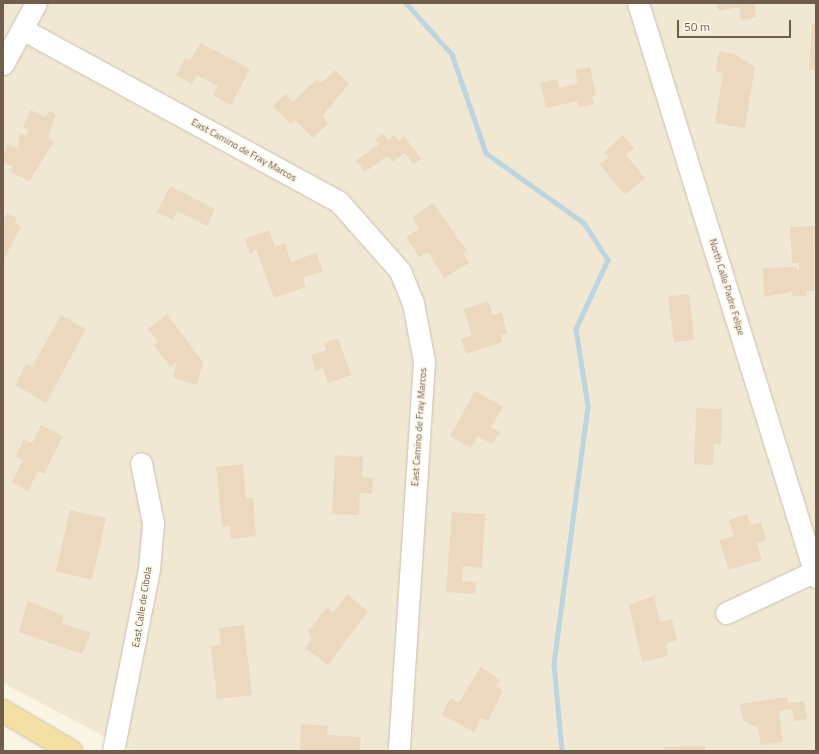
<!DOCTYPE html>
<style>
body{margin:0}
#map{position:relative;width:819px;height:754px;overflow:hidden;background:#faf5e4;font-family:"Titillium Web",sans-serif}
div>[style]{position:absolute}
.residential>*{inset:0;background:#f0e8d3}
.stream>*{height:4.5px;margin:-2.25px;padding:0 2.25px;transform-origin:2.25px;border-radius:2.25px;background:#bbd5e1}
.building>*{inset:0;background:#ecd8be;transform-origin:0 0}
.roads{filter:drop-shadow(0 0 1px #ccc0af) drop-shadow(0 0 1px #ccc0af)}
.minor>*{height:21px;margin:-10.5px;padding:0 10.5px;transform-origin:10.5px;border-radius:10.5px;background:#fff}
.major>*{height:22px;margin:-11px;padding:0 11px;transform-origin:11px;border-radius:11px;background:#f2e1a3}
span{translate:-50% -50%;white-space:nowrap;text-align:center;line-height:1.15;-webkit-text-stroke:3.5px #fdf8ea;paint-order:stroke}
.street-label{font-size:10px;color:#6f5e4c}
.frame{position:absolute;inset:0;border:4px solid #6f5e4c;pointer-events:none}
.scale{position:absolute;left:677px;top:20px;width:114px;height:18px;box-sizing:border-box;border:2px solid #6f5e4c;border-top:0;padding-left:5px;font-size:12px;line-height:14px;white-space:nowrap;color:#6f5e4c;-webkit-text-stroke:3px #fdf8ea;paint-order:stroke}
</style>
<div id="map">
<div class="residential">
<i style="clip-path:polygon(3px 3px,816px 3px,816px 751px,132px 751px,3px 683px)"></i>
</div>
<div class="stream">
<i style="left:406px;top:3px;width:69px;rotate:48deg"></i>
<i style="left:452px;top:54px;width:105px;rotate:71deg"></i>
<i style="left:486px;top:153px;width:120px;rotate:35.5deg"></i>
<i style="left:584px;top:223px;width:44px;rotate:57deg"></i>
<i style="left:608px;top:260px;width:76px;rotate:114.9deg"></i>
<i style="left:576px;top:329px;width:78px;rotate:81.1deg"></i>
<i style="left:588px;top:406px;width:260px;rotate:97.5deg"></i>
<i style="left:554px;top:664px;width:87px;rotate:84.7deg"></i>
</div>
<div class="building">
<i style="clip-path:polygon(717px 3px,754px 3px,756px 17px,741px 20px,739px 7px,718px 11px)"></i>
<i style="clip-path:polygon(812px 24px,816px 24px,816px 70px,809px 70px)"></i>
<i style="clip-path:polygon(200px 43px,250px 69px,231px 105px,213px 95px,218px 86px,197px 75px,192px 84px,176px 75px,185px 58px,190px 61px)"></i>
<i style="clip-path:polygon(719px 51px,734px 54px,755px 67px,745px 128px,715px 123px,723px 73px,716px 72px)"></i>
<i style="clip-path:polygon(590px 67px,596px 95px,592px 96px,594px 104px,579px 107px,577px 101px,546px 108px,540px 83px,557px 79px,559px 88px,578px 84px,575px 70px)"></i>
<i style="clip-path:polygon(335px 70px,349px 84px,323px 115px,328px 124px,313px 138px,295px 120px,290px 124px,273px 106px,286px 94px,293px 102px,317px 79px,321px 83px)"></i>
<i style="clip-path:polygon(31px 110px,45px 117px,49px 111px,56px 114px,48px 138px,54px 142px,29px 181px,10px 172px,13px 167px,3px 162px,3px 154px,8px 144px,18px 149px,20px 133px,26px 136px,29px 130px,23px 127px)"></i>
<i style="clip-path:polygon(383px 133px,388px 140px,394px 135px,399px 141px,404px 136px,421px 159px,413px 164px,405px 153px,392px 162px,387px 156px,365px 172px,356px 160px,379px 144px,375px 139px)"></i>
<i style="clip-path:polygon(623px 135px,634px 148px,626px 155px,645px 178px,625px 195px,600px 165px,609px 157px,604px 152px)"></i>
<i style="clip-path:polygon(170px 186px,215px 209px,207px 226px,177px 211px,173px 220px,157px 212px)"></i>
<i style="clip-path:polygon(433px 203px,467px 251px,463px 254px,469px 263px,444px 278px,428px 252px,419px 257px,406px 237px,419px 229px,412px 217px)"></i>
<i style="clip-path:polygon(7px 213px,17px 218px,15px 223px,21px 226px,3px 261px,3px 221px)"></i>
<i style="clip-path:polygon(815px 226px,814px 291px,806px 291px,807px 296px,793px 296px,792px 292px,764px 297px,763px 268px,795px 267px,799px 271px,799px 263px,792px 263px,790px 227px)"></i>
<i style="clip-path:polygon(269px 230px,275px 247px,285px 243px,291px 262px,316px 253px,323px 271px,303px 278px,306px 287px,274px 298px,256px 249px,250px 254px,245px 239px)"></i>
<i style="left:689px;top:294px;width:46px;height:21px;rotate:83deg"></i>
<i style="clip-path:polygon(488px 301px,493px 315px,502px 312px,507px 334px,501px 335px,502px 342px,466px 354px,461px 339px,472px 335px,464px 309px)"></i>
<i style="clip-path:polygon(167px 314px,203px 362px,197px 385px,173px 378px,177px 361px,170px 367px,154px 345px,158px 342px,148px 329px)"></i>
<i style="clip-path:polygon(61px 315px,86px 329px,46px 403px,15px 385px,26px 364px,32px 367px)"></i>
<i style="clip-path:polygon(338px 338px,351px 375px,328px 383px,323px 368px,316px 371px,311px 355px,327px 350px,324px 343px)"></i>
<i style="clip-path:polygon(475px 391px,503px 407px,491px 427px,500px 432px,492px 444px,478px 436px,471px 448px,450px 436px)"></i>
<i style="clip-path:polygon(696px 408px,722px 409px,721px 445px,714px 444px,713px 465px,694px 464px)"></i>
<i style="clip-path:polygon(41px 425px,63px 436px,44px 474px,38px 471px,28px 491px,12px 482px,23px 460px,15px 457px,24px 439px,32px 443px)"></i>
<i style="clip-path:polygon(335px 455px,363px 457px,362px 477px,373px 478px,372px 494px,360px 493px,359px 515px,332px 514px)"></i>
<i style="clip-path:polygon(243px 464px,246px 498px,253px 498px,256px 536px,231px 539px,230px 526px,222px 527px,216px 467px)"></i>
<i style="left:70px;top:510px;width:37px;height:63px;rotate:13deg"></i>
<i style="clip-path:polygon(452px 512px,485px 514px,482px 568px,463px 566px,462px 581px,476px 582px,475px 594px,446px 592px)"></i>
<i style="clip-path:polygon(747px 514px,751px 525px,761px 522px,766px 540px,757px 543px,762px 560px,729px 570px,719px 540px,734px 536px,729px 520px)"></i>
<i style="clip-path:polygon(347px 594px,368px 611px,328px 665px,305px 648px,312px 639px,308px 632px,327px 607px,333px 613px)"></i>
<i style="clip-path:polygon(654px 596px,660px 622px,672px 619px,677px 640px,666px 643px,668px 656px,642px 662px,629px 605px)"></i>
<i style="clip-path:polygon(28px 601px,64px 616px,62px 623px,91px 633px,82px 654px,19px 632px)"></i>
<i style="clip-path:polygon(244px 625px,252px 695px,217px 699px,211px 646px,221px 645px,219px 628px)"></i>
<i style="clip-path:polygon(480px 667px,501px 680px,496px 686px,503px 691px,488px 721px,481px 718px,474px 732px,442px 715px,450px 698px,459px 703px)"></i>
<i style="clip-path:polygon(787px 697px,788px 703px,804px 701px,807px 719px,794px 721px,792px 709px,779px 711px,783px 742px,761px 745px,758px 728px,743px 720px,740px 704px)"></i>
<i style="clip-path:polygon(301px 724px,328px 726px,327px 735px,361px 737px,360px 751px,300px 751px)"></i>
<i style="clip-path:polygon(705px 746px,705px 751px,664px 751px,664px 747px)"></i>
</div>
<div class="roads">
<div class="minor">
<i style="left:638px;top:3px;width:601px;rotate:72.77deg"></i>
<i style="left:22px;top:29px;width:361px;rotate:28.6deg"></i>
<i style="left:339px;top:202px;width:92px;rotate:48.5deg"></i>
<i style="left:400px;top:271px;width:35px;rotate:68deg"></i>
<i style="left:413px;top:303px;width:59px;rotate:79.3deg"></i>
<i style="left:424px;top:361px;width:391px;rotate:93.7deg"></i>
<i style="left:3px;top:64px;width:69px;rotate:-61.6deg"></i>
<i style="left:726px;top:613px;width:96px;rotate:-25.2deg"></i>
<i style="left:113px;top:751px;width:186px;rotate:-78.8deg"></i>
<i style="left:149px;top:569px;width:46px;rotate:-85deg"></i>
<i style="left:153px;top:523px;width:61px;rotate:-101.3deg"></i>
</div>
<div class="major">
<i style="left:3px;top:711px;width:79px;rotate:30.5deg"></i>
</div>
</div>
<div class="street-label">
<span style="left:244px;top:150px;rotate:29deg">East Camino de Fray Marcos</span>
<span style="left:727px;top:287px;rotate:73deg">North Calle Padre Felipe</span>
<span style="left:419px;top:427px;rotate:-86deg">East Camino de Fray Marcos</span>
<span style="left:142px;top:607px;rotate:-81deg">East Calle de Cibola</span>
</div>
<div class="frame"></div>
<div class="scale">50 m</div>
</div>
